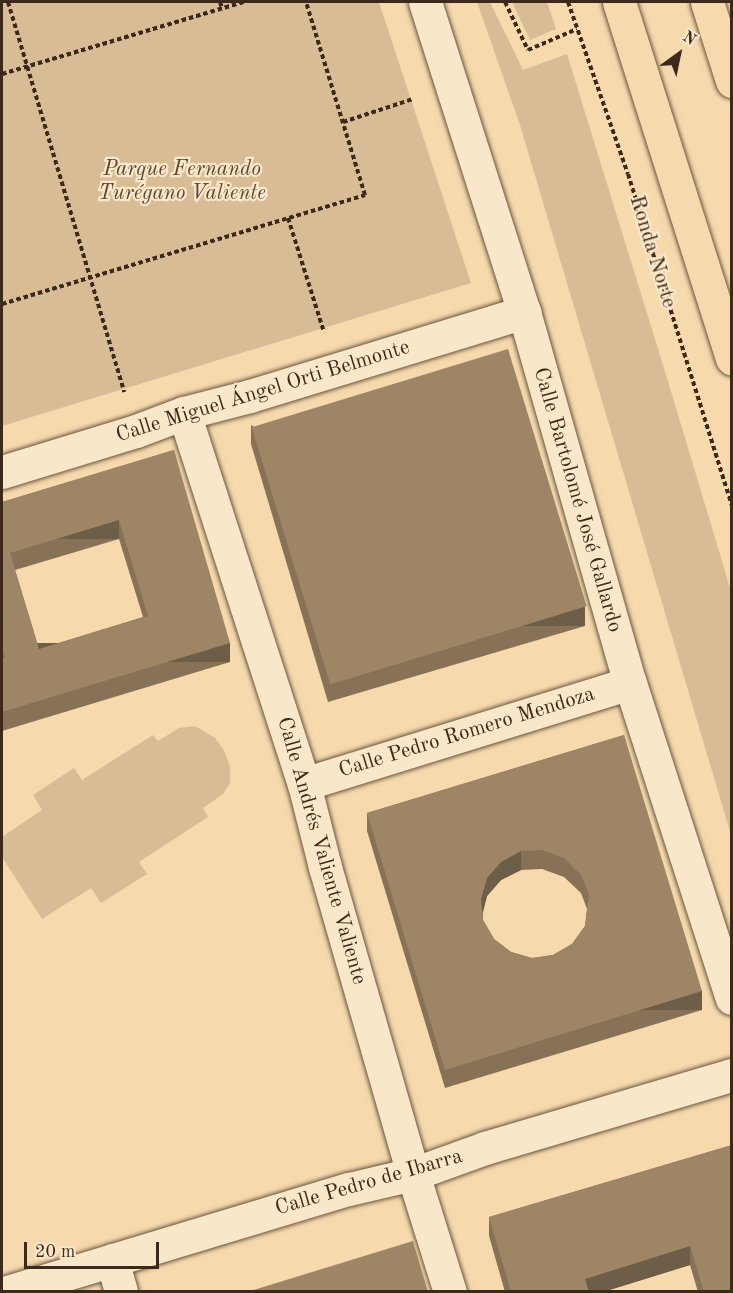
<!DOCTYPE html>
<meta charset="utf-8">
<style>
body{margin:0}
#map{position:relative;width:733px;height:1293px;overflow:hidden;background:#f6daae;font-family:"Old Standard TT",serif}
div>[style]{position:absolute}
.green>*{inset:0;background:#d7bc95}
.path>*{height:4px;margin-top:-2px;transform-origin:0;background:repeating-linear-gradient(90deg,#3d2919 0 4.5px,transparent 0 7.5px)}
.roads{filter:drop-shadow(0 0 2px #6b553e) drop-shadow(0 0 2px #6b553e)}
.minor>*{height:33px;margin:-16.5px;padding:0 16.5px;transform-origin:16.5px;border-radius:16.5px;background:#f9e7ca}
.highway>*{height:33px;margin:-16.5px;padding:0 16.5px;transform-origin:16.5px;border-radius:16.5px;background:#f6daae}
.wall>*{inset:0;background:#877258}
.shaded-wall>*{inset:0;background:#6e5d47;transform-origin:0 0}
.building>*{inset:0;background:#9d8566;transform-origin:0 0}
span{translate:-50% -50%;white-space:nowrap;text-align:center;line-height:1.15;-webkit-text-stroke:4.5px #f9e7ca;paint-order:stroke}
.park-label{font-size:21px;color:#5c4632;font-style:italic}
.street-label{font-size:21px;color:#3d2919}
.frame{position:absolute;inset:0;border:3px solid #3d2919;pointer-events:none}
.north{position:absolute;left:649px;top:24px;width:60px;height:60px;-webkit-text-stroke:4px #f9e7ca;paint-order:stroke;rotate:33deg;font-size:16px;font-weight:700;line-height:24px;text-align:center;color:#3d2919}
.north::after{content:'';display:block;margin:auto;width:21px;height:27px;background:#3d2919;clip-path:polygon(50% 0,100% 100%,50% 72%,0 100%)}
.scale{position:absolute;left:24px;top:1242px;width:135px;height:27px;box-sizing:border-box;border:3px solid #3d2919;border-top:0;padding-left:8px;font-size:18px;line-height:21px;white-space:nowrap;color:#3d2919;-webkit-text-stroke:4px #f9e7ca;paint-order:stroke}
</style>
<div id="map">
<div class="green">
<i style="clip-path:polygon(2px 2px,379px 2px,471px 283px,2px 426px)"></i>
<i style="clip-path:polygon(477px 2px,490px 2px,523px 70px,567px 54px,667px 378px,731px 591px,731px 835px,520px 125px)"></i>
<i style="clip-path:polygon(512px 2px,547px 2px,556px 29px,530px 40px)"></i>
<i style="clip-path:polygon(195px 726px,215px 738px,224px 750px,230px 767px,230px 783px,223px 794px,203px 808px,208px 817px,139px 862px,147px 874px,101px 903px,91px 888px,42px 919px,2px 857px,2px 837px,42px 810px,33px 795px,74px 768px,82px 780px,153px 735px,158px 741px,179px 728px)"></i>
</div>
<div class="path">
<i style="left:8px;top:2px;width:407px;rotate:73.4deg"></i>
<i style="left:220px;top:2px;width:6px;rotate:72deg"></i>
<i style="left:505px;top:2px;width:53px;rotate:64.4deg"></i>
<i style="left:528px;top:50px;width:53px;rotate:-23.2deg"></i>
<i style="left:568px;top:2px;width:182px;rotate:70.8deg"></i>
<i style="left:628px;top:174px;width:347px;rotate:72.6deg"></i>
<i style="left:2px;top:74px;width:252px;rotate:-16.6deg"></i>
<i style="left:343px;top:122px;width:74px;rotate:-18.2deg"></i>
<i style="left:288px;top:218px;width:120px;rotate:72.5deg"></i>
<i style="left:2px;top:304px;width:379px;rotate:-16.7deg"></i>
<i style="left:365px;top:195px;width:202px;rotate:-107deg"></i>
</div>
<div class="roads">
<div class="minor">
<i style="left:425px;top:2px;width:325px;rotate:72.3deg"></i>
<i style="left:524px;top:312px;width:386px;rotate:74.1deg"></i>
<i style="left:630px;top:683px;width:331px;rotate:72.1deg"></i>
<i style="left:184px;top:413px;width:390px;rotate:72.1deg"></i>
<i style="left:304px;top:784px;width:86px;rotate:75.8deg"></i>
<i style="left:325px;top:867px;width:319px;rotate:74deg"></i>
<i style="left:413px;top:1174px;width:124px;rotate:72.6deg"></i>
<i style="left:2px;top:472px;width:140px;rotate:-17deg"></i>
<i style="left:136px;top:431px;width:51px;rotate:-20.6deg"></i>
<i style="left:184px;top:413px;width:68px;rotate:-14.4deg"></i>
<i style="left:250px;top:396px;width:287px;rotate:-17deg"></i>
<i style="left:304px;top:784px;width:341px;rotate:-17.2deg"></i>
<i style="left:112px;top:1260px;width:33px;rotate:74deg"></i>
<i style="left:7px;top:1292px;width:357px;rotate:-16.8deg"></i>
<i style="left:349px;top:1189px;width:66px;rotate:-13.2deg"></i>
<i style="left:413px;top:1174px;width:77px;rotate:-19.9deg"></i>
<i style="left:485px;top:1148px;width:258px;rotate:-16.5deg"></i>
</div>
<div class="highway">
<i style="left:619px;top:2px;width:374px;rotate:72.4deg"></i>
<i style="left:707px;top:2px;width:83px;rotate:72.4deg"></i>
</div>
</div>
<div class="wall">
<i style="clip-path:polygon(251px 425px,585px 626px,328px 702px,251px 444px)"></i>
<i style="clip-path:polygon(evenodd,174px 450px,230px 662px,2px 731px,2px 502px,174px 450px,119px 539px,143px 617px,39px 649px,15px 570px,119px 539px)"></i>
<i style="clip-path:polygon(evenodd,624px 735px,702px 1010px,445px 1088px,367px 831px,367px 813px,624px 735px,542px 869px,564px 877px,581px 893px,587px 909px,585px 926px,572px 944px,553px 955px,532px 958px,511px 952px,494px 939px,483px 920px,483px 913px,487px 896px,501px 880px,521px 870px,542px 869px)"></i>
<i style="clip-path:polygon(732px 1145px,732px 1292px,698px 1292px,690px 1265px,603px 1292px,505px 1292px,489px 1236px,489px 1217px)"></i>
</div>
<div class="shaded-wall">
<i style="left:119px;top:520px;width:19px;height:114px;rotate:90deg"></i>
<i style="left:585px;top:607px;width:19px;height:268px;rotate:90deg"></i>
<i style="left:230px;top:643px;width:19px;height:238px;rotate:90deg"></i>
<i style="clip-path:polygon(521px 851px,521px 870px,501px 880px,487px 896px,481px 917px,481px 899px,487px 878px,501px 862px)"></i>
<i style="left:702px;top:991px;width:19px;height:269px;rotate:90deg"></i>
<i style="clip-path:polygon(690px 1246px,690px 1265px,603px 1292px,585px 1292px,585px 1279px)"></i>
</div>
<div class="building">
<i style="left:508px;top:349px;width:269px;height:268px;rotate:73deg"></i>
<i style="clip-path:polygon(evenodd,174px 450px,230px 643px,2px 712px,2px 658px,4px 657px,2px 648px,2px 502px,174px 450px,119px 520px,148px 616px,39px 649px,10px 553px,119px 520px)"></i>
<i style="clip-path:polygon(evenodd,624px 735px,702px 991px,445px 1070px,367px 813px,624px 735px,542px 850px,564px 858px,581px 875px,589px 895px,585px 926px,572px 944px,553px 955px,532px 958px,511px 952px,494px 939px,483px 920px,481px 899px,487px 878px,501px 862px,521px 851px,542px 850px)"></i>
<i style="clip-path:polygon(732px 1145px,732px 1292px,704px 1292px,690px 1246px,585px 1279px,589px 1292px,511px 1292px,489px 1217px)"></i>
<i style="clip-path:polygon(413px 1241px,428px 1292px,247px 1292px)"></i>
</div>
<div class="park-label">
<span style="left:182px;top:182px">Parque Fernando<br>Turégano Valiente</span>
</div>
<div class="street-label">
<span style="left:652px;top:252px;rotate:73deg">Ronda Norte</span>
<span style="left:263px;top:392px;rotate:-17deg">Calle Miguel Ángel Orti Belmonte</span>
<span style="left:577px;top:500px;rotate:74deg">Calle Bartolomé José Gallardo</span>
<span style="left:467px;top:733px;rotate:-17deg">Calle Pedro Romero Mendoza</span>
<span style="left:321px;top:851px;rotate:74deg">Calle Andrés Valiente Valiente</span>
<span style="left:369px;top:1183px;rotate:-16deg">Calle Pedro de Ibarra</span>
</div>
<div class="frame"></div>
<div class="north">N</div>
<div class="scale">20 m</div>
</div>
